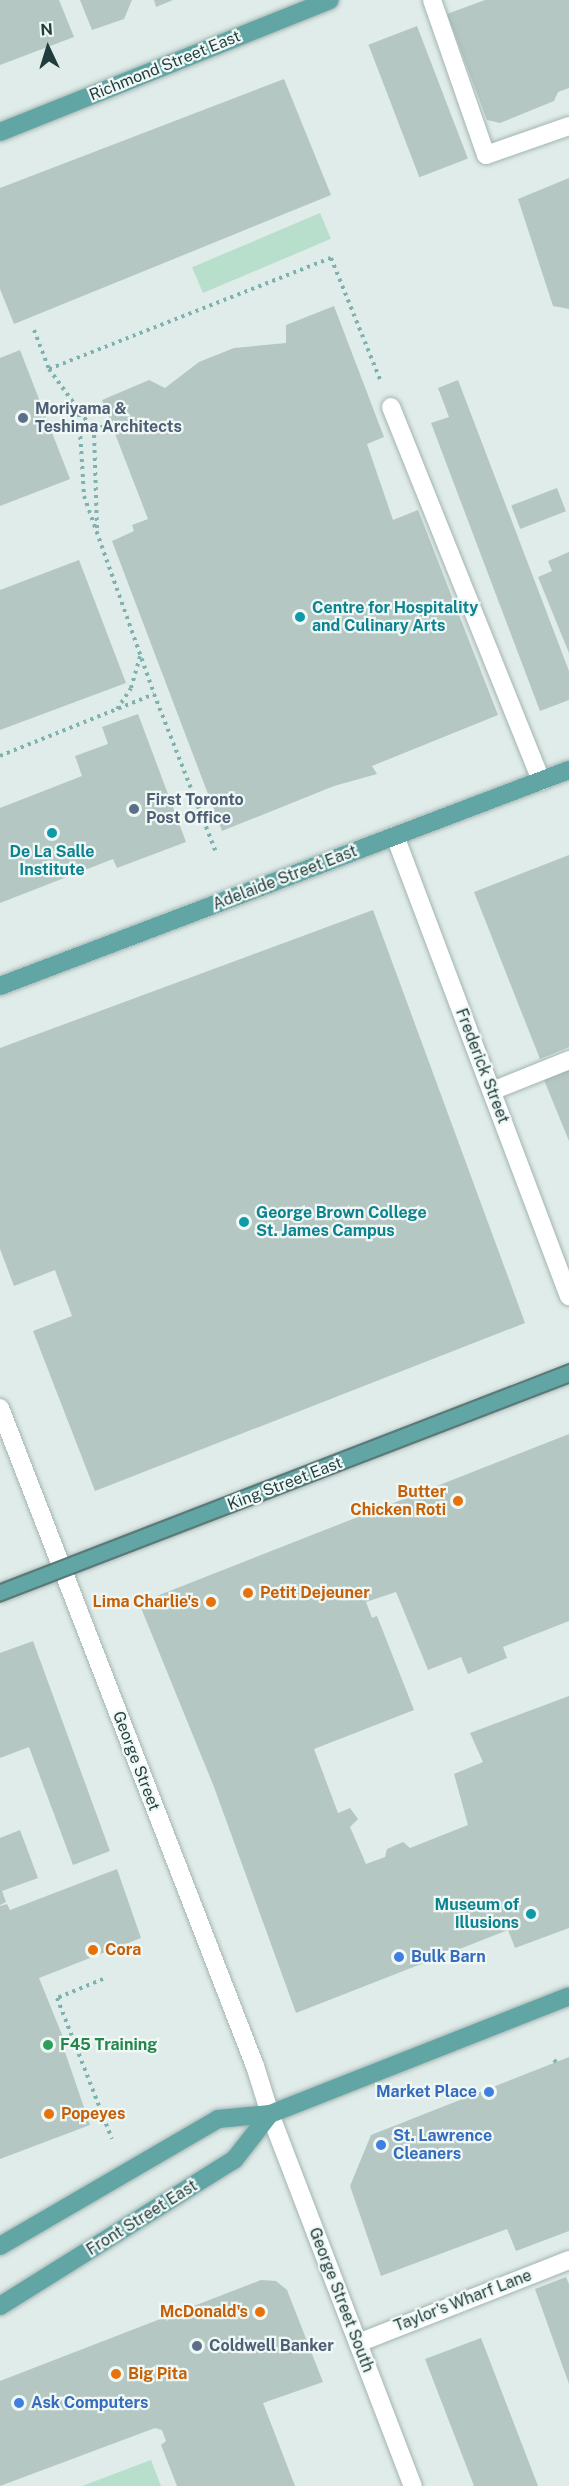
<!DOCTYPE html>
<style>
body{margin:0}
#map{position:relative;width:569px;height:2486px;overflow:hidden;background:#e0ece9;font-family:"Public Sans",sans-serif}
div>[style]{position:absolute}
.green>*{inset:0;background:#b7dfcb;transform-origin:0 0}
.building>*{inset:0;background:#b5c7c3;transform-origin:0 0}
.path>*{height:4px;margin-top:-2px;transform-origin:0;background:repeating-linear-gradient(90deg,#7eb2ae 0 3px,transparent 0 7.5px)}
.roads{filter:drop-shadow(0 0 2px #a2b4b2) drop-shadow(0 0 2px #a2b4b2)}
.minor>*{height:18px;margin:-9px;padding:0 9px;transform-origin:9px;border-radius:9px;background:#fff}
.major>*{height:18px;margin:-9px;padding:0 9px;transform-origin:9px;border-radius:9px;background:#61a5a4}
.tram>*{height:1.5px;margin:-0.75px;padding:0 0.75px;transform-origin:0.75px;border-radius:0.75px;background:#5a7978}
.dots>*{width:16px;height:16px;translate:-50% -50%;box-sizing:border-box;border:3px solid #f0f8f6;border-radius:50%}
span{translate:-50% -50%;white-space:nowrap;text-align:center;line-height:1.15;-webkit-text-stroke:4.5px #f0f8f6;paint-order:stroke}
.street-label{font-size:16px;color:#1f3d3d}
.service-label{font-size:16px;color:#4e5e75;font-weight:700}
.left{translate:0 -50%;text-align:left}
.culture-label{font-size:16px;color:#0d838f;font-weight:700}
.right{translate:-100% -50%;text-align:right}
.food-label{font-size:16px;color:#c56008;font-weight:700}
.shop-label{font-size:16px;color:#366cbe;font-weight:700}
.leisure-label{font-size:16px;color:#27864d;font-weight:700}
.north{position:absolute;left:18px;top:18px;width:60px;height:60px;-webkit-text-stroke:4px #f0f8f6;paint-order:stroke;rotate:356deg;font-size:16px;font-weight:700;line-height:24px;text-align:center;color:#1f3d3d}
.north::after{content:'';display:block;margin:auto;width:21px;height:27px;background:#1f3d3d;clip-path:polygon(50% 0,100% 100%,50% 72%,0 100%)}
</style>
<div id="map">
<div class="green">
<i style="left:320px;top:213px;width:28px;height:139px;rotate:67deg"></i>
<i style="clip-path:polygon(151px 2460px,161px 2486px,82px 2486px)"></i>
</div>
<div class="building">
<i style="clip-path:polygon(0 0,59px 0,74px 37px,0 65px)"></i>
<i style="clip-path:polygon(80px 0,132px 0,124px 19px,92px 30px)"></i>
<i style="clip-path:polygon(154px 0,173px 0,156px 7px)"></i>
<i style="clip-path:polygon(485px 0,569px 0,569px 88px,558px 92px,554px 101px,500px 123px,487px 120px,447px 14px)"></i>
<i style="left:417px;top:26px;width:142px;height:52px;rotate:69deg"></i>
<i style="clip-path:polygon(284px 79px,331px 195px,14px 324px,0 289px,0 188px)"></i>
<i style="clip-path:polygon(569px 178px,569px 309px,553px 306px,518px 199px)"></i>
<i style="clip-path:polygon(334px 306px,384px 437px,367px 444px,393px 520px,418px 510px,498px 715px,372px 766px,377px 774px,334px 786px,222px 831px,112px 541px,134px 531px,132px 525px,148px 519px,102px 400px,149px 380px,165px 388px,199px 362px,234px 348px,286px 343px,286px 325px)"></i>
<i style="clip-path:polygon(20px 350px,70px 479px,0 506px,0 358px)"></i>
<i style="clip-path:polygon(458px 380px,569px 671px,569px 700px,540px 711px,431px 423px,449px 417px,438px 388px)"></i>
<i style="left:557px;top:488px;width:25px;height:49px;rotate:69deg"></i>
<i style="clip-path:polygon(569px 552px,569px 653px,538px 577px,552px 571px,548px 561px)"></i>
<i style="clip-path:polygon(79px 560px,126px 683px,0 730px,0 590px)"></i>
<i style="clip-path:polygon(138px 714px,186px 842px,117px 868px,113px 859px,0 903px,0 808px,82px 776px,75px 756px,108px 744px,102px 727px)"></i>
<i style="clip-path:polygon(569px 855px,569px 1047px,540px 1059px,474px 892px)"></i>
<i style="clip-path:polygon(373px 910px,525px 1323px,95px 1491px,33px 1331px,72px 1316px,55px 1270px,14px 1286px,0 1249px,0 1048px)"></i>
<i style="clip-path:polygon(569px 1070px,569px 1141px,544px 1080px)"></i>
<i style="clip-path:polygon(569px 1434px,569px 1621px,503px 1647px,507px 1658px,468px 1674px,461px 1657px,428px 1670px,396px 1592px,366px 1602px,372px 1618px,377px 1616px,414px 1710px,314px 1749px,338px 1813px,350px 1808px,358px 1819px,350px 1827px,366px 1864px,385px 1857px,387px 1849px,403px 1842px,410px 1848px,468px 1825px,454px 1774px,483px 1762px,470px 1733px,569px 1696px,569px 1928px,515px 1948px,508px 1930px,296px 2013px,214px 1787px,139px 1603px)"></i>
<i style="clip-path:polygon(33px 1641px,110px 1851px,73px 1865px,29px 1747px,0 1758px,0 1653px)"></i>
<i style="clip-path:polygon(20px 1830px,38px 1878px,2px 1891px,6px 1902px,0 1905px,0 1838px)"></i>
<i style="clip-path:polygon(117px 1869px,141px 1938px,39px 1978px,65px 2042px,63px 2046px,90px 2125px,0 2159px,0 1906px,7px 1904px,10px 1910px)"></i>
<i style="clip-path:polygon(569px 2057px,569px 2231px,516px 2251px,507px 2229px,381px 2276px,350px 2186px,371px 2135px)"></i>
<i style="clip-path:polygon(566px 2277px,569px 2284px,569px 2384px,535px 2289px)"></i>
<i style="clip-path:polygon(261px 2280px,276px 2281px,287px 2290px,323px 2382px,263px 2403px,295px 2486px,177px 2486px,161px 2445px,166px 2441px,162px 2430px,155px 2428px,0 2486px,0 2381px)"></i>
<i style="clip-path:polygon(481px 2338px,538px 2486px,474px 2486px,425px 2359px)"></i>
</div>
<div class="path">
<i style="left:34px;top:330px;width:42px;rotate:69deg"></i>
<i style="left:49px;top:369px;width:77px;rotate:54deg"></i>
<i style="left:49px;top:369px;width:303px;rotate:-21.5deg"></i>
<i style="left:331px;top:258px;width:134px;rotate:68deg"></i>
<i style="left:79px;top:414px;width:82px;rotate:86.5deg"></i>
<i style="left:84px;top:496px;width:210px;rotate:70.5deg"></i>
<i style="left:154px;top:694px;width:168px;rotate:68.6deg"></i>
<i style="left:97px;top:528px;width:97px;rotate:-91.8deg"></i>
<i style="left:94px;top:431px;width:11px;rotate:-27deg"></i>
<i style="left:117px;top:709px;width:25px;rotate:-56deg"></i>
<i style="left:131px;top:688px;width:33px;rotate:-74deg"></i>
<i style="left:0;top:756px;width:166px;rotate:-21.9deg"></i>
<i style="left:103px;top:1979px;width:50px;rotate:157.6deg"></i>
<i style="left:57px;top:1998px;width:151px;rotate:68.7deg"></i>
<i style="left:554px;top:2060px;width:3px;rotate:45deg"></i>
</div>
<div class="roads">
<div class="minor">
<i style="left:432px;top:0;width:164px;rotate:70.8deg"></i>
<i style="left:486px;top:155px;width:88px;rotate:-19.3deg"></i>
<i style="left:391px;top:407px;width:403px;rotate:68.1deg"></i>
<i style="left:395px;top:836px;width:492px;rotate:69.3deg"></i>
<i style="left:492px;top:1091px;width:83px;rotate:-21.9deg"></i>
<i style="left:0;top:1408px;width:706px;rotate:68.82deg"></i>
<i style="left:255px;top:2066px;width:50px;rotate:72.6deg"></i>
<i style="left:270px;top:2114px;width:399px;rotate:69deg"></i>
<i style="left:358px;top:2343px;width:227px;rotate:-21.5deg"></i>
</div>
<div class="major">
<i style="left:0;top:132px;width:355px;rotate:-21.8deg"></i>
<i style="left:0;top:986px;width:609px;rotate:-20.79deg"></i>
<i style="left:0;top:1593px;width:610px;rotate:-21.05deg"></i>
<i style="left:0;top:2246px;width:252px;rotate:-30.2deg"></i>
<i style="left:218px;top:2119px;width:52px;rotate:-5.5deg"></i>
<i style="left:270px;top:2114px;width:321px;rotate:-21.5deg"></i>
<i style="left:0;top:2306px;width:276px;rotate:-32deg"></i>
<i style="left:234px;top:2160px;width:58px;rotate:-52deg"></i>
</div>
</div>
<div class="tram">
<i style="left:0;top:1584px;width:610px;rotate:-21.14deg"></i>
<i style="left:0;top:1602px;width:610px;rotate:-21.05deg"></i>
</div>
<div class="dots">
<i style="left:23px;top:418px;background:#5c6f8a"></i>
<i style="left:300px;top:617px;background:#0f9aa8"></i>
<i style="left:134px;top:809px;background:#5c6f8a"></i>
<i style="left:52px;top:833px;background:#0f9aa8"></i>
<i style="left:244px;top:1222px;background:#0f9aa8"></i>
<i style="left:458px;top:1501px;background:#e8710a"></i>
<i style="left:248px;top:1593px;background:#e8710a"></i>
<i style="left:211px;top:1602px;background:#e8710a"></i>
<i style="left:531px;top:1914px;background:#0f9aa8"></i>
<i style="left:93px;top:1950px;background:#e8710a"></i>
<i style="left:399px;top:1957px;background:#3f7fe0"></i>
<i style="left:48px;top:2045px;background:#2e9e5b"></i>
<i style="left:489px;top:2092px;background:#3f7fe0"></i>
<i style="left:49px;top:2114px;background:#e8710a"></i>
<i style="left:381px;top:2145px;background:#3f7fe0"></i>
<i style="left:260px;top:2312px;background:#e8710a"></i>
<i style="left:197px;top:2346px;background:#5c6f8a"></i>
<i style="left:116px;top:2374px;background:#e8710a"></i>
<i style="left:19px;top:2403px;background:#3f7fe0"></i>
</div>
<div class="street-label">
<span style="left:165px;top:66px;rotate:-22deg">Richmond Street East</span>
<span style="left:285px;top:878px;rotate:-21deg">Adelaide Street East</span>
<span style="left:482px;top:1066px;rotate:69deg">Frederick Street</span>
<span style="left:285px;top:1484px;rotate:-21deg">King Street East</span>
<span style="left:136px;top:1761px;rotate:69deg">George Street</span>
<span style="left:142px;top:2218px;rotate:-32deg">Front Street East</span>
<span style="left:341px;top:2300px;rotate:69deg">George Street South</span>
<span style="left:463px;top:2301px;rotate:-21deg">Taylor's Wharf Lane</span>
</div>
<div class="service-label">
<span class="left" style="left:35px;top:418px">Moriyama &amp;<br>Teshima Architects</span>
<span class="left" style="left:146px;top:809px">First Toronto<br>Post Office</span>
<span class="left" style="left:209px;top:2346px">Coldwell Banker</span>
</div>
<div class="culture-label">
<span class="left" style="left:312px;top:617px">Centre for Hospitality<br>and Culinary Arts</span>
<span style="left:52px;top:861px">De La Salle<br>Institute</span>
<span class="left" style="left:256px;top:1222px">George Brown College<br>St. James Campus</span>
<span class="right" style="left:519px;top:1914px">Museum of<br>Illusions</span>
</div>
<div class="food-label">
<span class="right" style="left:446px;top:1501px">Butter<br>Chicken Roti</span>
<span class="left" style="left:260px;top:1593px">Petit Dejeuner</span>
<span class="right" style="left:199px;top:1602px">Lima Charlie's</span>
<span class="left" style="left:105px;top:1950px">Cora</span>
<span class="left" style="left:61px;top:2114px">Popeyes</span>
<span class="right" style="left:248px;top:2312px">McDonald's</span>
<span class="left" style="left:128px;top:2374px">Big Pita</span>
</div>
<div class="shop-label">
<span class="left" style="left:411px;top:1957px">Bulk Barn</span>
<span class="right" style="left:477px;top:2092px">Market Place</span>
<span class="left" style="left:393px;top:2145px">St. Lawrence<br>Cleaners</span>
<span class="left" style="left:31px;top:2403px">Ask Computers</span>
</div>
<div class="leisure-label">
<span class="left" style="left:60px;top:2045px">F45 Training</span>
</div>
<div class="north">N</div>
</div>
